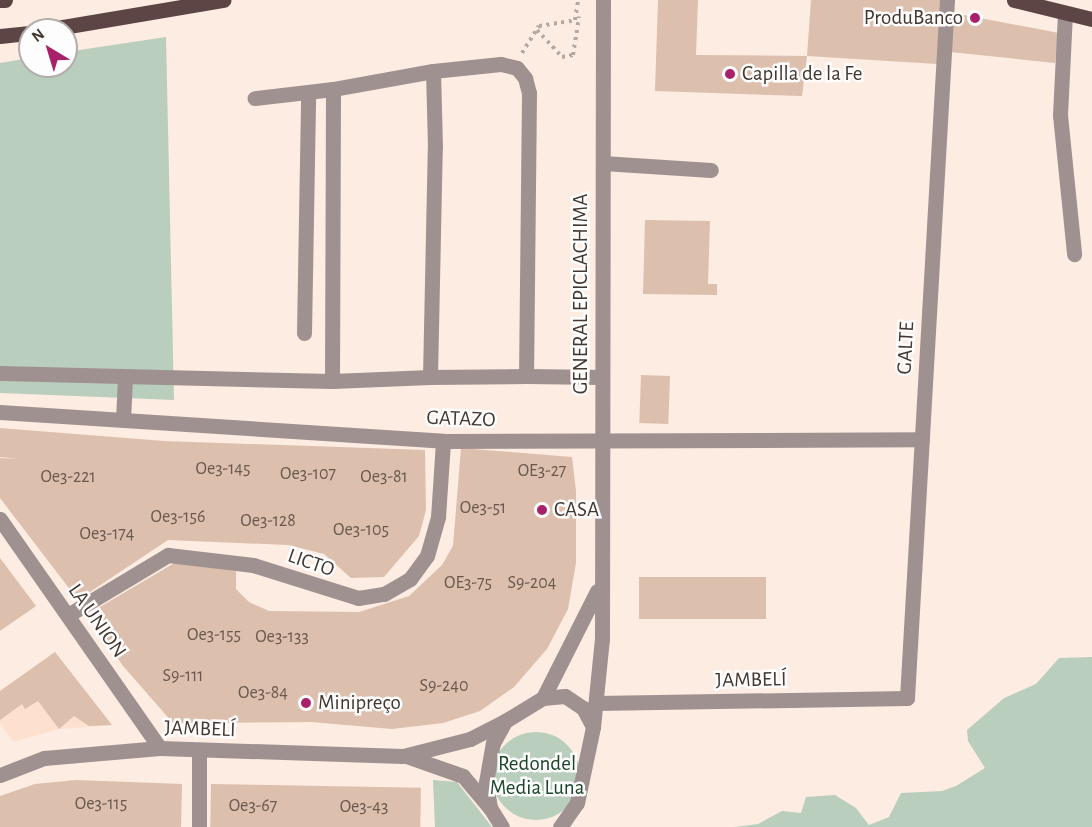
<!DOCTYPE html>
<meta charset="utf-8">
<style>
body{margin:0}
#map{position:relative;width:1092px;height:827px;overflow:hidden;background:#fdece1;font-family:"Alegreya Sans",sans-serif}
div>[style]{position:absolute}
.built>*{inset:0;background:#fde0ce}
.green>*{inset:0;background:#bacebd}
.round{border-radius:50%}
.building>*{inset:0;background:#dcbfad;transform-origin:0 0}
.path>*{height:4px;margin-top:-2px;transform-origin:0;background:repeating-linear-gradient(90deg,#b7a89e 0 3px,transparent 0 7.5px)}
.minor>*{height:15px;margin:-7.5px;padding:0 7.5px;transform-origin:7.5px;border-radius:7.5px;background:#a09191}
.major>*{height:15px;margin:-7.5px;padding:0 7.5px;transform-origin:7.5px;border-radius:7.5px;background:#5d4445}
.dots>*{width:16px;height:16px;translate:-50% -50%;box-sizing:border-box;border:3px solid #fdfdfd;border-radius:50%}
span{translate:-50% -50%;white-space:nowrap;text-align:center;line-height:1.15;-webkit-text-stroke:5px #fdfdfd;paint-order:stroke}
.number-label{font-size:18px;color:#69594f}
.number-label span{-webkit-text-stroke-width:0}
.poi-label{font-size:21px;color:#433730}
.right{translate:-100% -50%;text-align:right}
.left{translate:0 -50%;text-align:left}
.street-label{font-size:21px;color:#433730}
.park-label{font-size:21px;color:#1b4627}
.north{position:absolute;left:18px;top:18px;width:60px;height:60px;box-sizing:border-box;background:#fdfdfd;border:2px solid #b3aeab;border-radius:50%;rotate:322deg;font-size:16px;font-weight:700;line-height:24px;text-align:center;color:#433730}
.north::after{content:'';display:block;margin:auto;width:21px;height:27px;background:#a82169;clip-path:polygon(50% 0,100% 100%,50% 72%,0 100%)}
</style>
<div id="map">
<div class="built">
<i style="clip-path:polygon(55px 652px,112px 725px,59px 729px,13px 742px,0 723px,0 691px)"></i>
</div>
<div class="green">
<i style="clip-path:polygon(166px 37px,174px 400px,0 393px,0 63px,30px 58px,30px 66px,66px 66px,66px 52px)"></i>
<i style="clip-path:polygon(1092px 657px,1092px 827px,735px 827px,758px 824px,782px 811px,801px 813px,806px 797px,835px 795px,856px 808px,869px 825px,889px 817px,901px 793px,942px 791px,956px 786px,985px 768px,968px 741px,967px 730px,1004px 698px,1036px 684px,1059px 658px)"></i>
<i class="round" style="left:492px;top:732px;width:88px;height:88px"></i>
<i style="clip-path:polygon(433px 780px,457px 782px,492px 827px,435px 827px)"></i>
</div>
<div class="building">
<i style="clip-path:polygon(658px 0,698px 0,696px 55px,807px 56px,811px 0,941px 0,937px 64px,807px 56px,802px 96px,655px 91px)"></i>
<i style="clip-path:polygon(964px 15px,1059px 33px,1055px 63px,950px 52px,953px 25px)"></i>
<i style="clip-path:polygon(645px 220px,710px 221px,708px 284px,717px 284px,717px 295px,643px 294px)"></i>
<i style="left:641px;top:375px;width:29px;height:48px;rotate:2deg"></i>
<i style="clip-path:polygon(0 428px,164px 441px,425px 450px,426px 510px,419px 536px,384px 577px,351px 578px,324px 554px,288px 545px,168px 540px,78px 600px,0 498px,0 458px,19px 459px,0 457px)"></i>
<i style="clip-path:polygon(461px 448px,572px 457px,576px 491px,576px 563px,568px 609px,547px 649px,514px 687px,480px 711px,443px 723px,392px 729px,311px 722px,173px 723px,123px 666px,88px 614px,176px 562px,236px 571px,236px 589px,249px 602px,269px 611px,359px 612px,409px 596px,442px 565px,453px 546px)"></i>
<i style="clip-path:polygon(0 558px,36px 606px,0 631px)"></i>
<i style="left:639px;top:577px;width:127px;height:42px"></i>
<i style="clip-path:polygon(55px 652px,112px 725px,89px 726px,74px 716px,59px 729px,38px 701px,25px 709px,22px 704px,0 720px,0 691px)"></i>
<i style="clip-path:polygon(76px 780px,182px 784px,181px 827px,0 827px,0 796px,35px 784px)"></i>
<i style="left:211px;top:784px;width:210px;height:43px;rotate:1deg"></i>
</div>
<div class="path">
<i style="left:537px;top:30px;width:37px;rotate:47deg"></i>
<i style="left:562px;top:57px;width:11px;rotate:-10deg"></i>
<i style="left:573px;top:55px;width:39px;rotate:-81deg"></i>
<i style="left:522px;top:53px;width:32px;rotate:-58deg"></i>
<i style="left:539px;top:26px;width:36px;rotate:-9deg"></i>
<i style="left:575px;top:20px;width:20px;rotate:-81deg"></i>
</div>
<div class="minor">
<i style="left:1065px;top:13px;width:102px;rotate:92.8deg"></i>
<i style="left:1060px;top:115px;width:140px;rotate:84.2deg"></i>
<i style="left:433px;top:71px;width:68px;rotate:-5.9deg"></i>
<i style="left:501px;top:64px;width:16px;rotate:14deg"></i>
<i style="left:517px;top:68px;width:13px;rotate:51deg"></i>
<i style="left:525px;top:78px;width:16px;rotate:75deg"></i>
<i style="left:529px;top:93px;width:283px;rotate:90.6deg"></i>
<i style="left:526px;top:376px;width:76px;rotate:0.8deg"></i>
<i style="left:603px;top:163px;width:108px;rotate:3.7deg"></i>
<i style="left:304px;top:333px;width:241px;rotate:-89deg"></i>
<i style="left:0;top:373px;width:332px;rotate:1.4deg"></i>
<i style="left:332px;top:381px;width:292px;rotate:-89.8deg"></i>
<i style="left:333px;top:89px;width:79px;rotate:173.4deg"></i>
<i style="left:430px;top:377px;width:96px;rotate:-0.6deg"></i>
<i style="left:332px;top:381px;width:98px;rotate:-2.3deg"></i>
<i style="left:430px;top:377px;width:230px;rotate:-88.8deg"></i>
<i style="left:435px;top:147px;width:76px;rotate:-91.5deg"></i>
<i style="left:433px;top:71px;width:102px;rotate:169.8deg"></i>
<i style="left:0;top:412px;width:444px;rotate:3.7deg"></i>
<i style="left:443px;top:441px;width:479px;rotate:-0.2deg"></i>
<i style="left:123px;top:420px;width:42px;rotate:-87.3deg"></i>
<i style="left:0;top:519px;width:279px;rotate:55.1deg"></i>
<i style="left:68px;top:615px;width:117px;rotate:-31deg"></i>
<i style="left:168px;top:555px;width:86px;rotate:6.7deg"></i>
<i style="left:253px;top:565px;width:110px;rotate:17.4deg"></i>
<i style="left:358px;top:598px;width:26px;rotate:-9deg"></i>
<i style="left:384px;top:594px;width:30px;rotate:-30deg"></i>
<i style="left:410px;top:579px;width:29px;rotate:-54deg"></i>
<i style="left:427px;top:556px;width:41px;rotate:-74.2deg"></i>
<i style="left:438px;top:517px;width:76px;rotate:-86.2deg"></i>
<i style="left:543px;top:698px;width:120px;rotate:-63.2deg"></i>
<i style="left:596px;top:703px;width:311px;rotate:-0.9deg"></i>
<i style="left:907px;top:698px;width:699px;rotate:-86.72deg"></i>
<i style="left:199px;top:750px;width:77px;rotate:90deg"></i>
<i style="left:409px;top:757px;width:57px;rotate:19.4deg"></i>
<i style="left:463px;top:776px;width:42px;rotate:49.8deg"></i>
<i style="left:0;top:775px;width:47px;rotate:-21.1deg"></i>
<i style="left:44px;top:758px;width:116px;rotate:-4.9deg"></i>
<i style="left:160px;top:748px;width:243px;rotate:1.9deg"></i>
<i style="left:403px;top:756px;width:69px;rotate:-14.2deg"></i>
<i style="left:470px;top:739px;width:39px;rotate:-27deg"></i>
<i style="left:502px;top:827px;width:22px;rotate:-122deg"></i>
<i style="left:490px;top:808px;width:26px;rotate:-99deg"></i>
<i style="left:486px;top:782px;width:40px;rotate:-80deg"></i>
<i style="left:493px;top:743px;width:25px;rotate:-61deg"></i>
<i style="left:505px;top:721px;width:44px;rotate:-31.2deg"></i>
<i style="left:543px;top:698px;width:22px;rotate:-5deg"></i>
<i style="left:565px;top:696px;width:22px;rotate:34deg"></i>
<i style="left:583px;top:708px;width:21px;rotate:62deg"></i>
<i style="left:560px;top:827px;width:29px;rotate:-55deg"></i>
<i style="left:577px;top:803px;width:78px;rotate:-78.1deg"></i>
<i style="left:593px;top:727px;width:88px;rotate:-84.2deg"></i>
<i style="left:602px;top:639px;width:639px;rotate:-89.91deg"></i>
</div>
<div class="major">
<i style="left:0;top:0;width:5px"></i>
<i style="left:1014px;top:0;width:80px;rotate:13.7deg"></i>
<i style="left:45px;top:30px;width:181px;rotate:-9.6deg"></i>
<i style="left:0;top:36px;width:30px;rotate:-6deg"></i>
</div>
<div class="dots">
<i style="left:975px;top:18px;background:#a82169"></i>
<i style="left:730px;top:74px;background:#a82169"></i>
<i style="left:542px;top:510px;background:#a82169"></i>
<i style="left:306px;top:703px;background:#a82169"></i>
</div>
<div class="number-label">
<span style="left:223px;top:469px">Oe3-145</span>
<span style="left:542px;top:471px">OE3-27</span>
<span style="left:308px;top:474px">Oe3-107</span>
<span style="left:68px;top:477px">Oe3-221</span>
<span style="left:384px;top:477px">Oe3-81</span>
<span style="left:483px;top:508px">Oe3-51</span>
<span style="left:178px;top:517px">Oe3-156</span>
<span style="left:268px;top:521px">Oe3-128</span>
<span style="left:361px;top:530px">Oe3-105</span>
<span style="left:107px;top:534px">Oe3-174</span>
<span style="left:468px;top:583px">OE3-75</span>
<span style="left:532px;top:583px">S9-204</span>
<span style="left:214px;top:635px">Oe3-155</span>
<span style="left:282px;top:637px">Oe3-133</span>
<span style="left:183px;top:676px">S9-111</span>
<span style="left:444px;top:686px">S9-240</span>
<span style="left:263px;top:693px">Oe3-84</span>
<span style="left:101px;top:804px">Oe3-115</span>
<span style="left:253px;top:806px">Oe3-67</span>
<span style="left:364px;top:807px">Oe3-43</span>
</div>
<div class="poi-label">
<span class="right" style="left:963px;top:18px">ProduBanco</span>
<span class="left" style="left:742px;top:74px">Capilla de la Fe</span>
<span class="left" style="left:554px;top:510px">CASA</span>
<span class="left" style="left:318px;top:703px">Minipreço</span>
</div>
<div class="street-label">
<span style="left:581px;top:294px;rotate:-90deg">GENERAL EPICLACHIMA</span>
<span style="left:906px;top:348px;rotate:-87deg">GALTE</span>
<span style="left:461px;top:419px;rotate:2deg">GATAZO</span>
<span style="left:311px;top:563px;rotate:19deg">LICTO</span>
<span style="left:97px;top:621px;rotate:55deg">LA UNION</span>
<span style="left:751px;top:680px;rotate:-1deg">JAMBELÍ</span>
<span style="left:200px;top:729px;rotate:2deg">JAMBELÍ</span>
</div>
<div class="park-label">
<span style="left:537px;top:776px">Redondel<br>Media Luna</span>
</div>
<div class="north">N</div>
</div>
